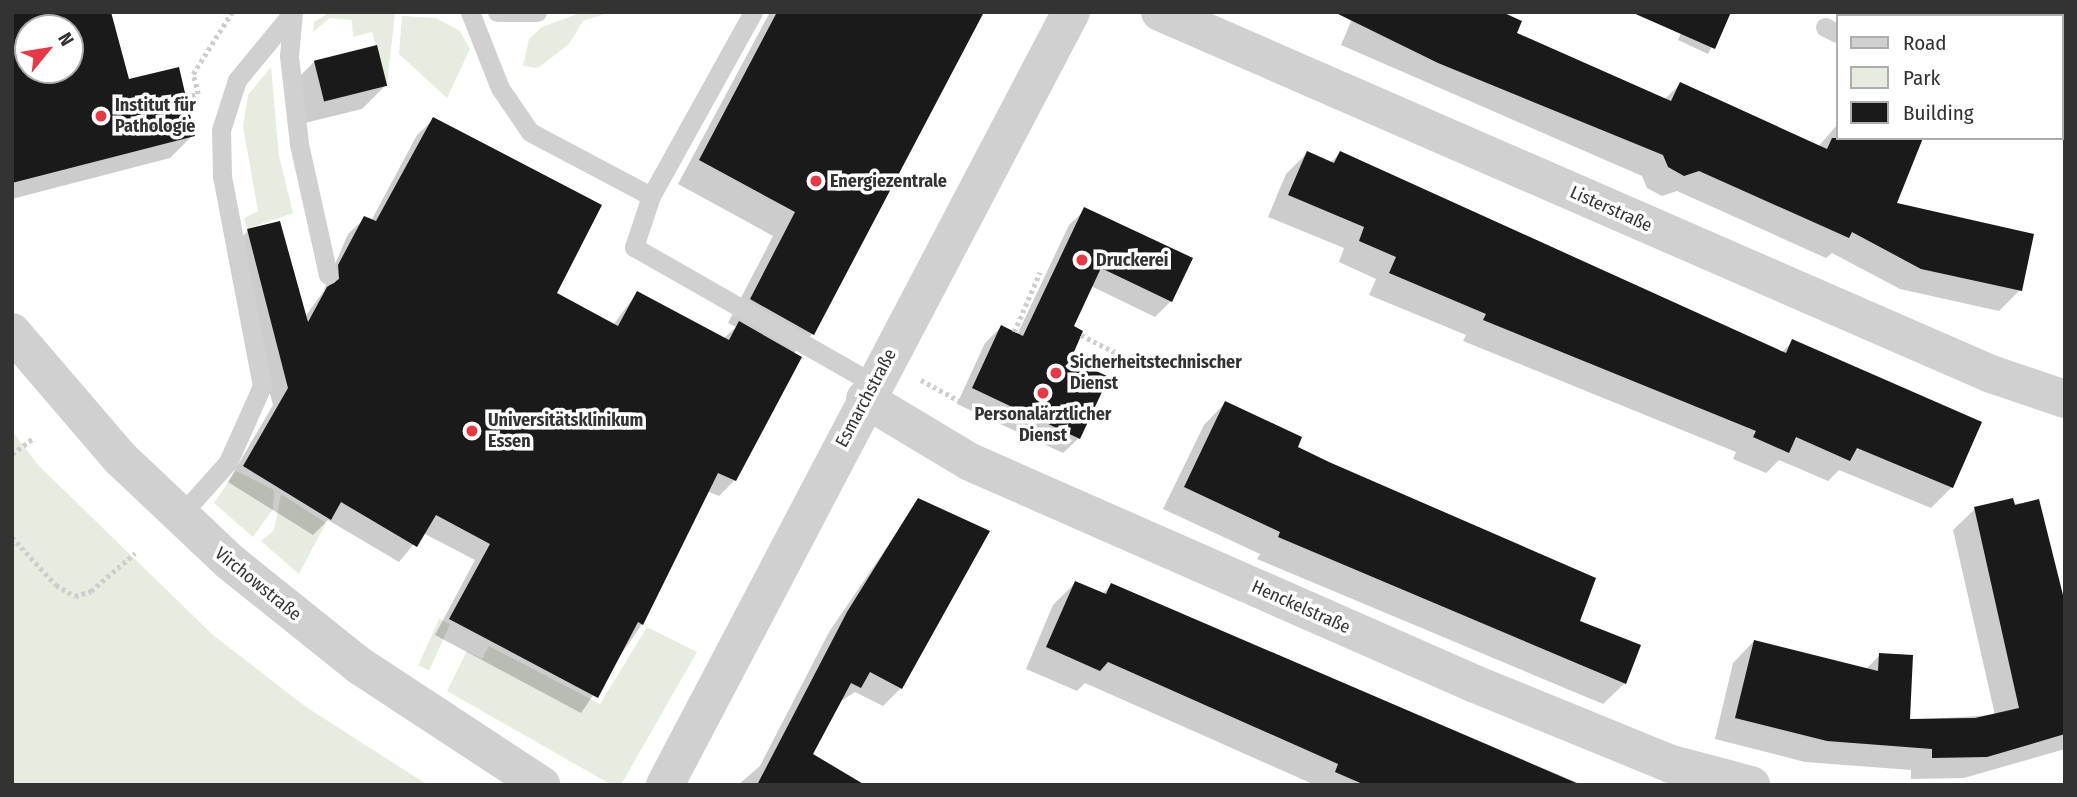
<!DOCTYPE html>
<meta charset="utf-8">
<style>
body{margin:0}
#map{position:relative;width:2077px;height:797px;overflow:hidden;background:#fff;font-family:"Fira Sans Condensed",sans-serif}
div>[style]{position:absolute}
.green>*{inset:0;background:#e6ecdf;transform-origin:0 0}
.shadow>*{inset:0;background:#0003}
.building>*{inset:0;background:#1a1a1a;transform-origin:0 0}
.path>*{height:4.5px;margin-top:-2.25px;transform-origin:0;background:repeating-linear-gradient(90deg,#cdcdcd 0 3.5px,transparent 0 7px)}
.service>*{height:19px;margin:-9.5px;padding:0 9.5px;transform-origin:9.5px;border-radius:9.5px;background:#d0d0d0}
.minor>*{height:38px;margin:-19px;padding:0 19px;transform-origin:19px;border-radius:19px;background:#d0d0d0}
.dots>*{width:19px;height:19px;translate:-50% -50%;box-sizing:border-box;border:4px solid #fff;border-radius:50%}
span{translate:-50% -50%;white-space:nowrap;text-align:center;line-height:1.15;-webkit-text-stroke:7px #fff;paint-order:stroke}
.poi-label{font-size:18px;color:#333;font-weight:700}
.left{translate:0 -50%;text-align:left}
.street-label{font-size:18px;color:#333}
.frame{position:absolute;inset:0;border:14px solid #333;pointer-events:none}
.legend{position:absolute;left:1836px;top:14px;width:228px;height:126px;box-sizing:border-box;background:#fff;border:2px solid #adadad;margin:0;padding:9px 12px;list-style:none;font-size:21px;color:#333}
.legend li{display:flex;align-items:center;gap:14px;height:35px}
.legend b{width:35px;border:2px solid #adadad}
.north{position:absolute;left:14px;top:14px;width:70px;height:70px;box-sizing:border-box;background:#fff;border:2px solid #adadad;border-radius:50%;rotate:60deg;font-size:19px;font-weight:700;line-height:28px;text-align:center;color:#333}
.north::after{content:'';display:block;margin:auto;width:24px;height:32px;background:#e63946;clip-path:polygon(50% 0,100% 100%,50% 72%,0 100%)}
</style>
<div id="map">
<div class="green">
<i style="clip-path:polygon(331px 12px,395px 14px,387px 84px,372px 32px,353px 37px,352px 20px,330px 18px,313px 32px,314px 22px)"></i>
<i style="clip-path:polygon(583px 12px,610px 12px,583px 21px,569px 44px,538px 68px,523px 66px,529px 39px,542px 27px)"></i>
<i style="clip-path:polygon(402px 16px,436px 18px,460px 31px,470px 49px,447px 98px,399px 54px)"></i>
<i style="clip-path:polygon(271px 67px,279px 156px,293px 213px,247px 229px,244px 218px,258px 211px,243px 126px,248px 95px)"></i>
<i style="clip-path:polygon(12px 431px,40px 467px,213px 635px,306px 707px,428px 785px,12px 785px)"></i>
<i style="clip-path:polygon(236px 471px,274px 490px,273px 509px,253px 537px,214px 503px)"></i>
<i style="clip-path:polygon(281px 494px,326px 523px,299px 574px,261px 541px,274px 530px)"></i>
<i style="left:439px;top:619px;width:12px;height:51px;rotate:24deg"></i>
<i style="clip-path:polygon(647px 627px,697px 652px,622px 783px,610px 784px,447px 691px,467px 651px,482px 659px,489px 646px,600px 704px)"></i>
</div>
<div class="shadow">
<i style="clip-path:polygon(evenodd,12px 12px,110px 12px,128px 81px,193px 135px,170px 158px,12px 199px,12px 12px,28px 28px,70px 28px,70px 70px,28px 70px,28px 28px)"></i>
<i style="clip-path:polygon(770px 12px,982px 12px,812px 334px,793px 354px,735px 480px,719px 496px,707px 491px,642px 624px,581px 713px,435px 635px,475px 560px,423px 533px,399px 562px,328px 520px,313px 535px,228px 482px,273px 405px,231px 247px,248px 231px,305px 317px,323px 292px,348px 234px,365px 218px,371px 221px,417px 135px,434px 119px,555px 294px,613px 325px,637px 293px,723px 339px,736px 327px,728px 323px,773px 236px,678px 184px)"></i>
<i style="clip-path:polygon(1355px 12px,1514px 34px,1664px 100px,1680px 84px,1818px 147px,1837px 125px,1837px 138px,1894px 204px,2020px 290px,1999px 311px,1900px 289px,1832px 253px,1826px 258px,1677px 191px,1662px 196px,1647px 188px,1642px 176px,1341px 45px)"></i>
<i style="clip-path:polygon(1689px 12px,1727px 17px,1708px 54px,1678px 40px)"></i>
<i style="clip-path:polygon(315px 61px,385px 86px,362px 109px,301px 124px,292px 84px)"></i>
<i style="clip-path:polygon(1307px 153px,1330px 163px,1340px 153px,1781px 353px,1793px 341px,1952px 487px,1931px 508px,1839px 470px,1828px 481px,1779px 460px,1766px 473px,1733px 459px,1736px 452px,1463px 341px,1466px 335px,1369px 295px,1376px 279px,1339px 262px,1344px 248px,1268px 217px,1286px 174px)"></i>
<i style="clip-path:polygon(1085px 210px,1171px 301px,1155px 317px,1091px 286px,1072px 327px,1068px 359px,1079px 438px,1063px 453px,957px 404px,985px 343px,1001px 327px,1017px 335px,1069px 225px)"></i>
<i style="clip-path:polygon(1225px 403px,1577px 622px,1625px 683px,1603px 704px,1257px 559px,1260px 554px,1163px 509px,1204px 425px)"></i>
<i style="clip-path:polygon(919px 500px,901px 688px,883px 706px,855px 692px,838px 703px,811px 755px,861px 785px,738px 785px,760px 766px,829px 632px)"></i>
<i style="clip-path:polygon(2038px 501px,2065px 609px,2065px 749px,1964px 778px,1911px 779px,1911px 770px,1805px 762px,1715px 739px,1733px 663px,1754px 641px,1865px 670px,1880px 655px,1908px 720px,1995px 715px,1953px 530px,1975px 509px)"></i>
<i style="clip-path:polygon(1075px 583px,1102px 594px,1111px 585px,1583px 785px,1315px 785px,1085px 683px,1077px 691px,1026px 669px,1053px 605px)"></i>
</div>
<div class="building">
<i style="clip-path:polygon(evenodd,12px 12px,111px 12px,129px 79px,179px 67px,195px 136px,12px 183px,12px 12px,28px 28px,70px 28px,70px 70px,28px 70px,28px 28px)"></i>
<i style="clip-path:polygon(777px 12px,984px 12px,814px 335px,750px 299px,795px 212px,699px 160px)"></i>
<i style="clip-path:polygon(1334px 12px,1502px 12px,1522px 21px,1517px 33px,1671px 101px,1680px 82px,1827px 149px,1832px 138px,1923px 138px,1897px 203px,2034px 234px,2022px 291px,1921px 269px,1852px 232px,1849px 238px,1699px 171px,1684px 176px,1668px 167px,1663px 155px,1438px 63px)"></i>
<i style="clip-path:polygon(1631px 12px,1731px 12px,1715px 49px)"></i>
<i style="left:377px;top:45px;width:42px;height:65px;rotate:76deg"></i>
<i style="clip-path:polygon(433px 117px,602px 205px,557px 293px,618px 326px,637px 291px,729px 340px,739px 321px,802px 357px,736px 481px,718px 473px,643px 625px,638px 622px,598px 698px,449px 619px,490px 544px,436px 515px,417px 547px,341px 502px,331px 520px,243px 466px,288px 388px,247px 229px,280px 221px,308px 322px,327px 287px,339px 279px,338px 265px,364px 216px,376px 221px)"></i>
<i style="clip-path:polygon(1307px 151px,1334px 163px,1340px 151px,1786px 353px,1792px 339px,1982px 422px,1953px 488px,1857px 448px,1850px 461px,1796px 437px,1789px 453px,1753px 437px,1756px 431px,1483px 320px,1486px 314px,1389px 273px,1396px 257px,1359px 241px,1364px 227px,1288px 195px)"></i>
<i style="clip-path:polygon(1084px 207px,1193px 258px,1172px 302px,1101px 268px,1074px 326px,1083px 331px,1071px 359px,1109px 377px,1080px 439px,972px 388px,1001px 325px,1023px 336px)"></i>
<i style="clip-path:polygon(1225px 401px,1302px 437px,1298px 447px,1329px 462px,1596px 578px,1580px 621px,1641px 645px,1626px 684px,1278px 537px,1280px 532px,1184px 487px)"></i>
<i style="clip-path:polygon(918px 498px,990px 531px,902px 689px,870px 672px,861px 688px,851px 683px,813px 754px,865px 785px,757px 785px,847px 612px)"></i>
<i style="clip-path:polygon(2013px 498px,2015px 505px,2039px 499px,2065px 603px,2065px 734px,1987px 757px,1932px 758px,1932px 749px,1827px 741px,1735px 718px,1754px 640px,1878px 671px,1879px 653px,1913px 655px,1910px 719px,1975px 718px,2019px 708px,1974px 507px)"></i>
<i style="clip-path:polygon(1075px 581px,1106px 594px,1111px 583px,1581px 785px,1365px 785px,1335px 772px,1338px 764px,1108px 662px,1100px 671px,1046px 647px)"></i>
</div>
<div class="path">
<i style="left:185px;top:97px;width:13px;rotate:-13deg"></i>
<i style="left:198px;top:94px;width:21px;rotate:-104deg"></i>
<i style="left:193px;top:74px;width:73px;rotate:-57.8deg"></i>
<i style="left:1014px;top:332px;width:65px;rotate:-66.6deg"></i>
<i style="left:1081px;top:335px;width:57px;rotate:27deg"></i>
<i style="left:921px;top:380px;width:65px;rotate:28.5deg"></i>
<i style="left:978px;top:411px;width:19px;rotate:-65deg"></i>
<i style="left:12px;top:454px;width:25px;rotate:-37deg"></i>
<i style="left:12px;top:537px;width:65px;rotate:47.5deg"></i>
<i style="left:56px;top:585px;width:22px;rotate:30deg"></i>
<i style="left:75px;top:596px;width:17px;rotate:-17deg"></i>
<i style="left:91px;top:591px;width:58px;rotate:-40.8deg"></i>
</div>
<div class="service">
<i style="left:293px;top:12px;width:44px;rotate:95.2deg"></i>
<i style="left:289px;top:56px;width:89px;rotate:83.5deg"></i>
<i style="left:299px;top:144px;width:134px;rotate:77.5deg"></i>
<i style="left:470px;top:12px;width:82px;rotate:68.5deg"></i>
<i style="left:500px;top:88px;width:53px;rotate:55.7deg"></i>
<i style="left:530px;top:132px;width:137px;rotate:27.9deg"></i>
<i style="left:651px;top:196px;width:210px;rotate:-61deg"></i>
<i style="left:497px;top:12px;width:40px"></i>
<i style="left:1825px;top:27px;width:13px;rotate:27deg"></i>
<i style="left:2061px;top:73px;width:4px"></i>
<i style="left:651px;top:196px;width:54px;rotate:108.4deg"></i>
<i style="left:634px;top:247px;width:276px;rotate:29.7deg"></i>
<i style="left:179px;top:517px;width:74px;rotate:-48.3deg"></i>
<i style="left:228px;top:462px;width:83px;rotate:-65.9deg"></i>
<i style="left:262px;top:386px;width:214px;rotate:-100.8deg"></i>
<i style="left:222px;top:176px;width:46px;rotate:-91.2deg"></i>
<i style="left:221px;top:130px;width:52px;rotate:-72.3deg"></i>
<i style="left:237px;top:80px;width:88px;rotate:-50.5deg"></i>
</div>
<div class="minor">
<i style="left:1160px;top:12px;width:906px;rotate:23.54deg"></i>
<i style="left:1991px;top:374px;width:78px;rotate:18.7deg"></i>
<i style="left:12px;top:332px;width:167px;rotate:49.4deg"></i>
<i style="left:121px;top:459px;width:150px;rotate:43.4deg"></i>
<i style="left:230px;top:562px;width:166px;rotate:38.7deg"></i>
<i style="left:360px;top:666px;width:217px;rotate:33.3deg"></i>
<i style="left:865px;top:399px;width:122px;rotate:31deg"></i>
<i style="left:970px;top:462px;width:552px;rotate:23.73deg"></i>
<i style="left:1475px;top:684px;width:212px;rotate:22.2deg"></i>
<i style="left:1671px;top:764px;width:83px;rotate:14.7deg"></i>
<i style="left:665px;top:785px;width:873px;rotate:-62.29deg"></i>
</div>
<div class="dots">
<i style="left:101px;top:116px;background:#e63946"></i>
<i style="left:816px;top:181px;background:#e63946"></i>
<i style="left:1082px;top:260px;background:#e63946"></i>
<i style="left:1056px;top:373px;background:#e63946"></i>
<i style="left:1043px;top:393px;background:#e63946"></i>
<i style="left:472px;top:431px;background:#e63946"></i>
</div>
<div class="poi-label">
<span class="left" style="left:115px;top:116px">Institut für<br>Pathologie</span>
<span class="left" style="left:830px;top:181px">Energiezentrale</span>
<span class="left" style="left:1096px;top:260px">Druckerei</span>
<span class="left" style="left:1070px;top:373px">Sicherheitstechnischer<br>Dienst</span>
<span style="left:1043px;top:425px">Personalärztlicher<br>Dienst</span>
<span class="left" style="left:488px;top:431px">Universitätsklinikum<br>Essen</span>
</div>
<div class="street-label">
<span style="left:1611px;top:209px;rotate:24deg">Listerstraße</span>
<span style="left:866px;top:398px;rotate:-62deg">Esmarchstraße</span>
<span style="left:258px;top:584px;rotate:39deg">Virchowstraße</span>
<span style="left:1301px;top:607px;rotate:24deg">Henckelstraße</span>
</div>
<div class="frame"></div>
<ul class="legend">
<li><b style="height:9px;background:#d0d0d0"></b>Road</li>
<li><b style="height:19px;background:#e6ecdf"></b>Park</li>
<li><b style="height:19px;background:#1a1a1a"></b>Building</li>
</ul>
<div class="north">N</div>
</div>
